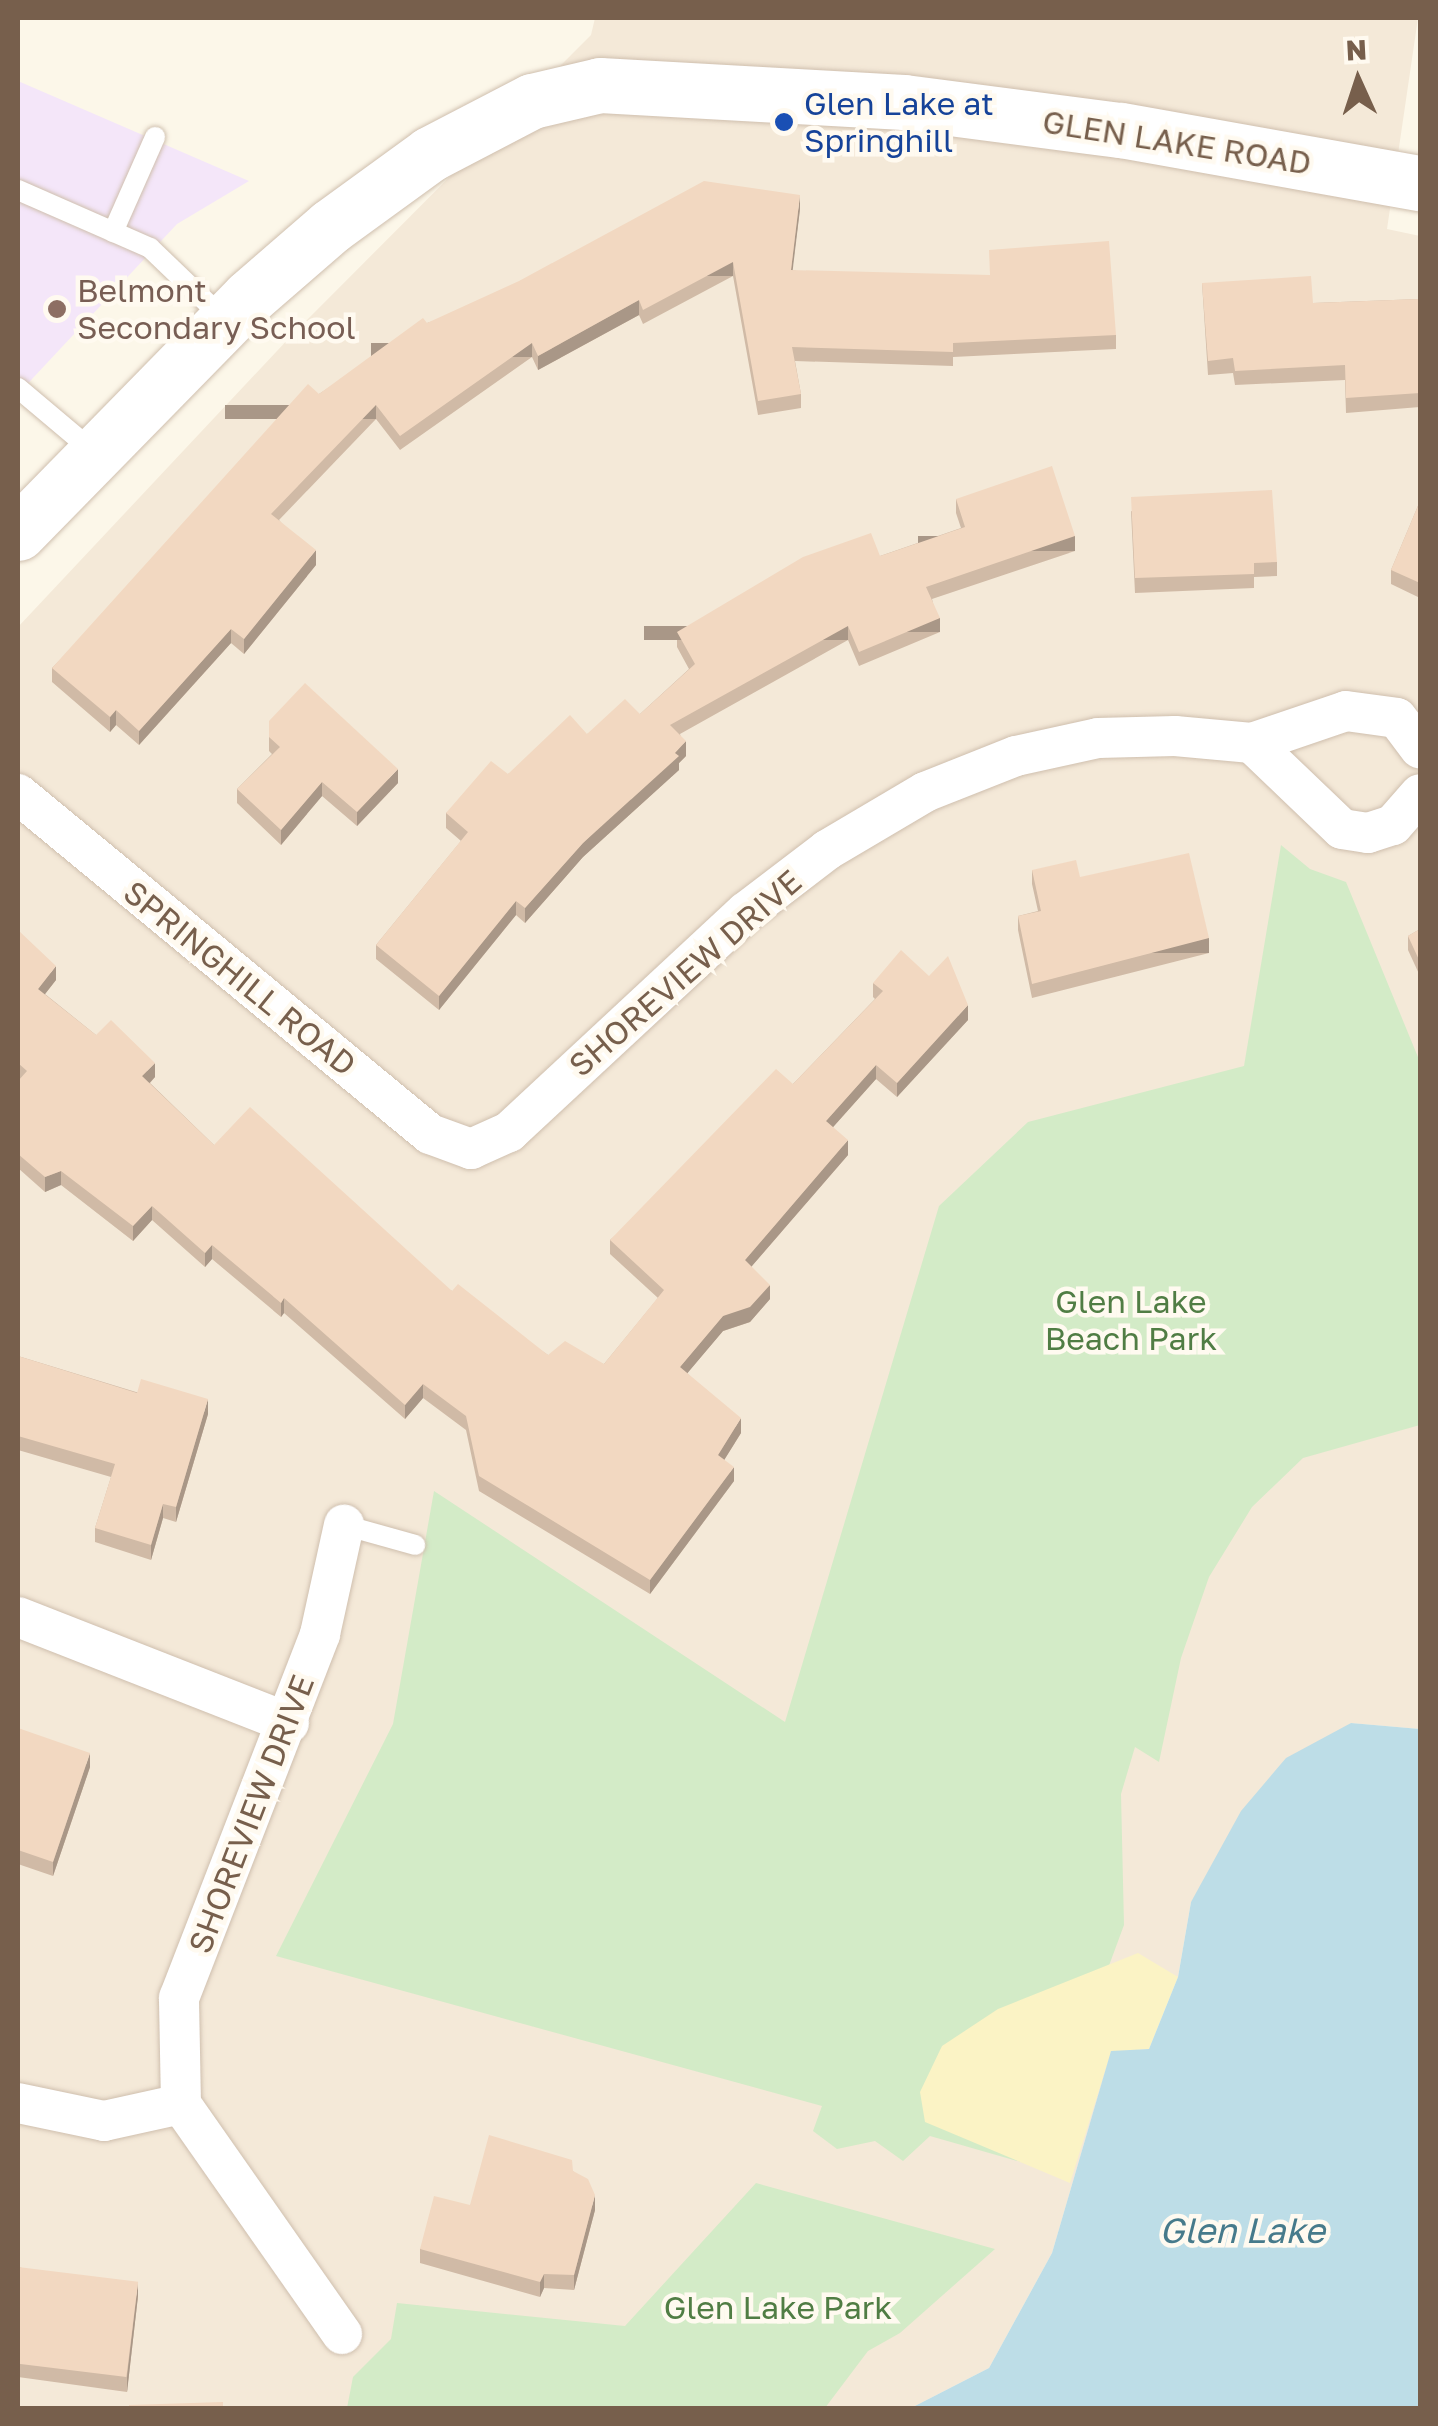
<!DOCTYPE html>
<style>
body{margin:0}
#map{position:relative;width:1438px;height:2426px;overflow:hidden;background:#fcf7e9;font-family:"Golos Text",sans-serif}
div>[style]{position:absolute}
.residential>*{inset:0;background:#f4e9d8}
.education>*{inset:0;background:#f4e6f9}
.green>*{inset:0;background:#d3ebc7}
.sand>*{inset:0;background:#fbf3c5}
.water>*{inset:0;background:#bddde7}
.roads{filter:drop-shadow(0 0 2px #cfbfae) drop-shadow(0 0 2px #cfbfae)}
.lane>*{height:20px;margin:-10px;padding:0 10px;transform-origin:10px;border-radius:10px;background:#fff}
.street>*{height:40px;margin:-20px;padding:0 20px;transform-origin:20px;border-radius:20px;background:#fff}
.secondary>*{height:55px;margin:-27.5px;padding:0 27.5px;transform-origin:27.5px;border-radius:27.5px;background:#fff}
.wall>*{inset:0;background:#d0baa6}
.shaded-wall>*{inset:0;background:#a99787;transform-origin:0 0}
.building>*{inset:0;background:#f2d8c1;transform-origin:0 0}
.dots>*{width:28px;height:28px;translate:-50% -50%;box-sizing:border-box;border:5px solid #fffaf0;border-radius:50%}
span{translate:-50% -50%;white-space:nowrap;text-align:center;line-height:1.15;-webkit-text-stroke:9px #fffaf0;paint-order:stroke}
.transit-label{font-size:32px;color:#164399}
.left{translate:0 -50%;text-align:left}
.street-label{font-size:32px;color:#775f4c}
.education-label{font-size:32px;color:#785e54}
.park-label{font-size:32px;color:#507d44}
.water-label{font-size:35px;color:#467a8b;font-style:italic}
.frame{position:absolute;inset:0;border:20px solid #775f4c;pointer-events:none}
.north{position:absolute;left:1308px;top:30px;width:100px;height:100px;-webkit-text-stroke:8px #fffaf0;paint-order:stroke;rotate:357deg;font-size:28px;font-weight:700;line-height:40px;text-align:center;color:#775f4c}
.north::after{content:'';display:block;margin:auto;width:35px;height:45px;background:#775f4c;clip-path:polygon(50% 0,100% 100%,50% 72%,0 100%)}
</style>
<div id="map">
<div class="residential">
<i style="clip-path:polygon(595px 18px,1418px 18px,1387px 229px,1420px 236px,1420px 1729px,1351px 1723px,1191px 1902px,1178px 1977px,1111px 2052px,1052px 2253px,989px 2368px,911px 2408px,18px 2408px,18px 627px,292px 335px,591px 35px)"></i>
</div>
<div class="education">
<i style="clip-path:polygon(18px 81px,249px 181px,177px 224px,18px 394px)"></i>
</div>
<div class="green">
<i style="clip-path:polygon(1281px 845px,1310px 869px,1346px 882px,1420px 1062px,1420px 1425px,1303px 1458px,1252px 1507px,1209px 1577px,1181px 1658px,1159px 1762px,1135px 1747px,1121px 1794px,1124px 1925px,1035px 2166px,930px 2136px,903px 2161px,875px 2141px,837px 2149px,813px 2131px,822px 2106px,276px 1956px,393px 1724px,434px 1491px,785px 1722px,939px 1206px,1028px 1122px,1244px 1066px)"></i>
<i style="clip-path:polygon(756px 2183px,995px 2249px,900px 2333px,868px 2351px,825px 2408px,347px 2408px,353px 2377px,391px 2339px,397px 2303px,625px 2326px)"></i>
</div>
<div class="sand">
<i style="clip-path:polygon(1138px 1953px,1178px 1977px,1149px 2049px,1111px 2052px,1070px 2183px,925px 2122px,920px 2092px,942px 2046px,998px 2009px)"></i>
</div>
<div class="water">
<i style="clip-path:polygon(1351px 1723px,1420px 1729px,1420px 2408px,911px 2408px,989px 2368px,1052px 2253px,1111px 2051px,1149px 2049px,1178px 1977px,1191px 1902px,1241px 1811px,1286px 1758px)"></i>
</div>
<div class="roads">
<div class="lane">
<i style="left:18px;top:190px;width:144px;rotate:23.7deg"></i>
<i style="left:150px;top:248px;width:103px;rotate:43.8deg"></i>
<i style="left:113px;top:232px;width:104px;rotate:-66.1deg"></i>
<i style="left:18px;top:388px;width:99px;rotate:40.1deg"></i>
<i style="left:344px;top:1525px;width:74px;rotate:15.7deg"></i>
</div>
<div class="street">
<i style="left:1252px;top:743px;width:124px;rotate:43.7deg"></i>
<i style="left:1342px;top:829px;width:26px;rotate:9deg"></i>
<i style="left:1368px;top:833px;width:26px;rotate:-18deg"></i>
<i style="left:1393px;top:825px;width:41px;rotate:-48.9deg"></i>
<i style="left:18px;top:794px;width:534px;rotate:39.53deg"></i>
<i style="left:430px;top:1134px;width:44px;rotate:20.1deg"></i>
<i style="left:471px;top:1149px;width:42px;rotate:-24.1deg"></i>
<i style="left:509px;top:1132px;width:323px;rotate:-42.9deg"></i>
<i style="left:746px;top:912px;width:102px;rotate:-37.4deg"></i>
<i style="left:827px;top:850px;width:114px;rotate:-30.6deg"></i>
<i style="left:925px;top:792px;width:98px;rotate:-21.6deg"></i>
<i style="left:1016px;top:756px;width:84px;rotate:-12.4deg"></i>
<i style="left:1098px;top:738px;width:77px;rotate:-1.5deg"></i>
<i style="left:1175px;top:736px;width:77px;rotate:5.2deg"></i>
<i style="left:1252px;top:743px;width:99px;rotate:-18.8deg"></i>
<i style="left:1346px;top:711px;width:51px;rotate:7.8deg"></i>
<i style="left:1397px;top:718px;width:38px;rotate:53deg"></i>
<i style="left:18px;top:1617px;width:291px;rotate:21.4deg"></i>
<i style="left:18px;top:2103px;width:88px;rotate:11.8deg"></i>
<i style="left:104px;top:2121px;width:79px;rotate:-12.4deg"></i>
<i style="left:342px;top:2334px;width:281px;rotate:-125deg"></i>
<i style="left:181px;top:2104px;width:106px;rotate:-91.1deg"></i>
<i style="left:179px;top:1998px;width:390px;rotate:-68.8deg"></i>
<i style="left:320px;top:1634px;width:112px;rotate:-77.6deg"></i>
</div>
<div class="secondary">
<i style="left:18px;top:533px;width:330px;rotate:-45.6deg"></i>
<i style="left:249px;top:297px;width:108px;rotate:-40.9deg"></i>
<i style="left:331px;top:226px;width:122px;rotate:-36deg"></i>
<i style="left:430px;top:154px;width:115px;rotate:-27.5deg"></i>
<i style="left:532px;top:101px;width:70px;rotate:-13.2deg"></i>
<i style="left:600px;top:85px;width:304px;rotate:3.2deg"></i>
<i style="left:904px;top:102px;width:219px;rotate:7.4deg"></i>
<i style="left:1121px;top:130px;width:304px;rotate:10.1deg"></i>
</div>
</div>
<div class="wall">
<i style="clip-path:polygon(800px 209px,792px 270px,1116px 335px,1116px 349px,953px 357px,953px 366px,795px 361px,801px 394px,801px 408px,758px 415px,733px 276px,643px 324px,639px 315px,538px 370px,532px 357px,400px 450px,376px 419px,279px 520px,316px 565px,244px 654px,231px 643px,139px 745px,116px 725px,110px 732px,52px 682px,52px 668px,319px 394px,427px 323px)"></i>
<i style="clip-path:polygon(1202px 283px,1313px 303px,1420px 299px,1420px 407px,1346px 413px,1345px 380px,1235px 385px,1233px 373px,1208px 375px)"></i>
<i style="clip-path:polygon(956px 499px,1075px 551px,932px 599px,940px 632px,859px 666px,848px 640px,680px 734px,686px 756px,679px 763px,679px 770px,583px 857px,525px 923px,516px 915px,439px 1010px,376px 959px,376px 945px,461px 841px,446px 828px,446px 813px,508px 774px,587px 734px,640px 714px,689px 669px,677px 647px,677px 632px,880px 556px,961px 528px,956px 513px)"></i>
<i style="clip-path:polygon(1420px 501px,1420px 598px,1391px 584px,1391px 570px)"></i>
<i style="clip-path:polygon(1131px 511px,1277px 562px,1277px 576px,1254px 577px,1254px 588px,1135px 593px)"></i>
<i style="clip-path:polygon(269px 721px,398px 783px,357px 826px,322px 796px,281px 845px,237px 803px,237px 789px,272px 754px,269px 751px)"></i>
<i style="clip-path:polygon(1032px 870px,1080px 877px,1209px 953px,1032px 998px,1018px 930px,1018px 916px,1038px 911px,1032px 884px)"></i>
<i style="clip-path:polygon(1420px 929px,1420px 976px,1408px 950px,1408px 936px)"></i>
<i style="clip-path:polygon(18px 930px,56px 980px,45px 994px,96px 1035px,155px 1077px,150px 1083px,214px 1145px,452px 1291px,548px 1355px,604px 1364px,658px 1298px,610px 1254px,610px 1240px,793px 1084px,875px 999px,873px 997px,873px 983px,968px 1020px,897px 1097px,876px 1079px,833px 1127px,848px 1155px,751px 1267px,770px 1299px,750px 1322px,723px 1331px,687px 1373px,741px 1433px,724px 1460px,734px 1481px,650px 1594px,479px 1491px,466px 1430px,423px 1398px,405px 1419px,284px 1313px,281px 1317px,212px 1259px,205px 1267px,152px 1220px,133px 1241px,61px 1185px,45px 1192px,18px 1168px,18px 1081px,19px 1079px,18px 1077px)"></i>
<i style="clip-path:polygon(18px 1356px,208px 1414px,176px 1522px,163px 1518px,151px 1560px,95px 1542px,95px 1528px,111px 1477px,18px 1450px)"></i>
<i style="clip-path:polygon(18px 1728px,90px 1767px,53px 1876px,18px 1864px)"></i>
<i style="clip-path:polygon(573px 2171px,595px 2210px,574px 2290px,544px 2288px,540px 2297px,420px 2263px,420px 2249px,470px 2205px)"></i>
<i style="clip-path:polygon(18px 2267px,138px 2296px,127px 2392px,18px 2377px)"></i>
</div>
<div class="shaded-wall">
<i style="clip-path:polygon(800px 195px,800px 209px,791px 284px,791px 270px)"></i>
<i style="left:733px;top:262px;width:14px;height:102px;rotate:90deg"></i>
<i style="clip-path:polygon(639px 300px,639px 315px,538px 370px,538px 356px)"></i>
<i style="left:532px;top:343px;width:14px;height:161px;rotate:90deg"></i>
<i style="left:376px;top:405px;width:14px;height:151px;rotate:90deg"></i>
<i style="left:1075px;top:536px;width:15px;height:157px;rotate:90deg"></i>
<i style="clip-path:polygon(316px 550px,316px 565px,244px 654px,244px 639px)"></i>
<i style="left:940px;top:618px;width:14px;height:88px;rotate:90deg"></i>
<i style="left:848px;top:626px;width:14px;height:204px;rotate:90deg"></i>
<i style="clip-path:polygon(231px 629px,231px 643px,139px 745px,139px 731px)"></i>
<i style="clip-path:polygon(116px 710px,116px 725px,110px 732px,110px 717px)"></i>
<i style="clip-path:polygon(686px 741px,686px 756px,679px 763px,679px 770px,583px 857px,525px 923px,525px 908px,583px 843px)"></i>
<i style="clip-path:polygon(398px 769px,398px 783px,357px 826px,357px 812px)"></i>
<i style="clip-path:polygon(322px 782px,322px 796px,281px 845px,281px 830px)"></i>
<i style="clip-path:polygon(516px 901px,516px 915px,439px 1010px,439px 996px)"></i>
<i style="left:1209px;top:938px;width:15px;height:183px;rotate:90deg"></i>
<i style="clip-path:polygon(56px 966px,56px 980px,38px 1003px,38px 989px)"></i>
<i style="clip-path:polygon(968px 1005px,968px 1020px,897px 1097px,897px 1083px)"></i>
<i style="clip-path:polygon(155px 1063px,155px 1077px,142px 1091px,142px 1076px)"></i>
<i style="clip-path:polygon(876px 1065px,876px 1079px,826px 1135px,826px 1121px)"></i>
<i style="clip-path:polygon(848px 1140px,848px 1155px,745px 1274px,745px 1260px)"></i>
<i style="clip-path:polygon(61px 1171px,61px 1185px,45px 1192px,45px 1177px)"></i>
<i style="clip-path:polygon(152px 1206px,152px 1220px,133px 1241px,133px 1226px)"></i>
<i style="clip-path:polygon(212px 1245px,212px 1259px,205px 1267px,205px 1253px)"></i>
<i style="clip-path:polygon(770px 1285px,770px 1299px,750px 1322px,723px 1331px,680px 1382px,680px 1367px,723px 1316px)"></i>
<i style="clip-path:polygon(284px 1298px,284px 1313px,281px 1317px,281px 1303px)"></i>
<i style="clip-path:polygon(423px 1384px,423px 1398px,405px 1419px,405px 1405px)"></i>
<i style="clip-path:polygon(208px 1399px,208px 1414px,176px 1522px,176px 1507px)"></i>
<i style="clip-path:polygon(741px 1418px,741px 1433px,718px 1470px,718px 1455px)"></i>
<i style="clip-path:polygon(734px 1467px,734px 1481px,650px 1594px,650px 1580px)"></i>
<i style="clip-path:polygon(163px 1504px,163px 1518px,151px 1560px,151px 1545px)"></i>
<i style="clip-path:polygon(90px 1753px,90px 1767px,53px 1876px,53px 1862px)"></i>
<i style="clip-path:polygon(595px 2195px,595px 2210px,574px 2290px,574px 2275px)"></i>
<i style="clip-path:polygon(544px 2274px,544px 2288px,540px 2297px,540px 2282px)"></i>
<i style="clip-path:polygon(138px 2282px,138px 2296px,127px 2392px,127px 2377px)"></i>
</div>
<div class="building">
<i style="clip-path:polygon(704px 181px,800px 195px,791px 270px,990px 275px,989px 250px,1109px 241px,1116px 335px,953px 343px,953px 352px,792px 347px,801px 394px,758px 401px,733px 262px,643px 310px,639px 300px,538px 356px,532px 343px,400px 436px,376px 405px,271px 514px,316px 550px,244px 639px,231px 629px,139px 731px,116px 710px,110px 717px,52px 668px,308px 384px,319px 394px,423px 318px,427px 323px,519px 281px)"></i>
<i style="clip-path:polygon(1311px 276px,1313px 303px,1420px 299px,1420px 393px,1346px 398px,1345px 365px,1235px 371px,1233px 358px,1208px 361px,1202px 283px)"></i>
<i style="clip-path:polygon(1052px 466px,1075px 536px,926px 587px,940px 618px,859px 652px,848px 626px,670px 725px,686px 741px,675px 753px,679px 756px,583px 843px,525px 908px,516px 901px,439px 996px,376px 945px,468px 832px,446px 813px,491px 761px,508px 774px,570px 715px,587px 734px,625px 699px,640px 714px,695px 664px,677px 632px,803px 557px,871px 533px,880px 556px,965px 527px,956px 499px)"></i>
<i style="clip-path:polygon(1272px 490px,1277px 562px,1254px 563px,1254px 574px,1135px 578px,1131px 497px)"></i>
<i style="clip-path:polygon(1420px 501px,1420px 583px,1391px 570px)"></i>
<i style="clip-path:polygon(305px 683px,398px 769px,357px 812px,322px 782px,281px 830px,237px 789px,280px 747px,269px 737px,269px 721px)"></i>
<i style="clip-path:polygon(1189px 853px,1209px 938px,1032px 984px,1018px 916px,1041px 911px,1032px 870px,1076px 860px,1080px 877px)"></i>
<i style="clip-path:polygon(1420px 929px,1420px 962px,1408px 936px)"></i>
<i style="clip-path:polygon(18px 930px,56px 966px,38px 989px,96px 1035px,111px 1020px,155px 1063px,142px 1076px,214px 1145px,250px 1107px,452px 1291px,458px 1284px,548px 1355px,565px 1341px,604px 1364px,664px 1290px,610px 1240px,776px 1069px,793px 1084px,883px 991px,873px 983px,901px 950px,929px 976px,948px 956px,968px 1005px,897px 1083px,876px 1065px,826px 1121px,848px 1140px,745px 1260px,770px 1285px,750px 1307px,723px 1316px,680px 1367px,741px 1418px,718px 1455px,734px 1467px,650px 1580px,479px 1476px,466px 1416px,423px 1384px,405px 1405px,284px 1298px,281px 1303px,212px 1245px,205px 1253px,152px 1206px,133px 1226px,61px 1171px,45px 1177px,18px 1154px,18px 1081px,27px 1071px,18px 1063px)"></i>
<i style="clip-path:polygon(18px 1356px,137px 1393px,141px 1379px,208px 1399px,176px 1507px,163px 1504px,151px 1545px,95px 1528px,115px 1464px,18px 1436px)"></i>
<i style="clip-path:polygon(18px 1728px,90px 1753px,53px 1862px,18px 1850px)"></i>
<i style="clip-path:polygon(489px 2135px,572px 2160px,573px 2171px,588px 2179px,595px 2195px,574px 2275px,544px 2274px,540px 2282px,420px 2249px,434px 2196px,470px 2205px)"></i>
<i style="left:18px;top:2267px;width:121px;height:96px;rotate:7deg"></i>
<i style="clip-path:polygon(223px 2402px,223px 2408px,129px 2408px,129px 2405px)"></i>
</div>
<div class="dots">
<i style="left:784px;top:122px;background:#1a4fb4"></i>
<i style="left:57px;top:309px;background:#8d6e63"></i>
</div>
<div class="transit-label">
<span class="left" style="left:804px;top:122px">Glen Lake at<br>Springhill</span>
</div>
<div class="street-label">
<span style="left:1177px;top:142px;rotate:9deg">GLEN LAKE ROAD</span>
<span style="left:685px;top:973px;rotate:-41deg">SHOREVIEW DRIVE</span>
<span style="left:240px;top:978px;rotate:39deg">SPRINGHILL ROAD</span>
<span style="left:251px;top:1814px;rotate:-69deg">SHOREVIEW DRIVE</span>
</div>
<div class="education-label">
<span class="left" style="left:77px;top:309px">Belmont<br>Secondary School</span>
</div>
<div class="park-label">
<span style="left:1131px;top:1320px">Glen Lake<br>Beach Park</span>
<span style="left:778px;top:2307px">Glen Lake Park</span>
</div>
<div class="water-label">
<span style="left:1242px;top:2230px">Glen Lake</span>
</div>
<div class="frame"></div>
<div class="north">N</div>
</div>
